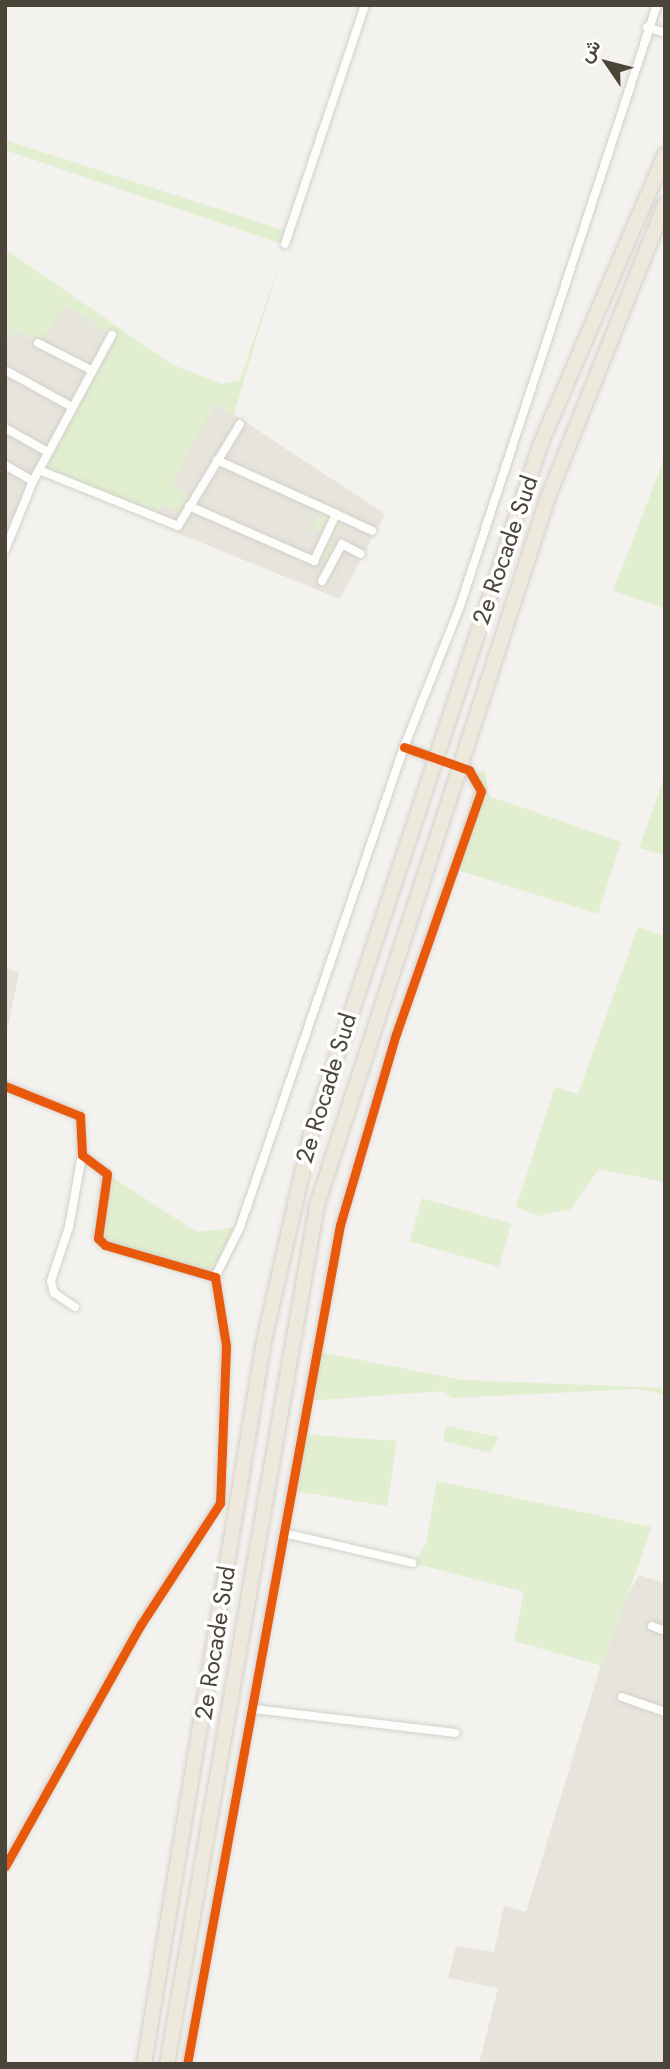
<!DOCTYPE html>
<meta charset="utf-8">
<style>
body{margin:0}
#map{position:relative;width:670px;height:2069px;overflow:hidden;background:#f4f2ee;font-family:Jost,Vazirmatn,sans-serif}
div>[style]{position:absolute}
.residential>*{inset:0;background:#e7e4dc}
.green>*{inset:0;background:#e1eecf;transform-origin:0 0}
.street-tunnel>*{height:8px;margin-top:-4px;transform-origin:0;background:repeating-linear-gradient(90deg,#d2cfca 0 8px,transparent 0 12px)}
.roads{filter:drop-shadow(0 0 2px #d2d0cb) drop-shadow(0 0 2px #d2d0cb)}
.street>*{height:8px;margin:-4px;padding:0 4px;transform-origin:4px;border-radius:4px;background:#fdfdfc}
.highway>*{height:14px;margin:-7px;padding:0 7px;transform-origin:7px;border-radius:7px;background:#ede8db}
.cycleway>*{height:9px;margin:-4.5px;padding:0 4.5px;transform-origin:4.5px;border-radius:4.5px;background:#e8590c}
span{translate:-50% -50%;white-space:nowrap;text-align:center;line-height:1.15;-webkit-text-stroke:7px #fff;paint-order:stroke}
.street-label{font-size:24px;color:#4b4439}
.frame{position:absolute;inset:0;border:7px solid #4b4439;pointer-events:none}
.north{position:absolute;left:572px;top:28px;width:70px;height:70px;-webkit-text-stroke:5px #fff;paint-order:stroke;rotate:305deg;font-size:19px;font-weight:700;line-height:28px;text-align:center;color:#4b4439}
.north::after{content:'';display:block;margin:auto;width:24px;height:32px;background:#4b4439;clip-path:polygon(50% 0,100% 100%,50% 72%,0 100%)}
</style>
<div id="map">
<div class="residential">
<i style="clip-path:polygon(66px 305px,112px 335px,33px 481px,5px 550px,5px 341px,13px 328px,50px 319px)"></i>
<i style="clip-path:polygon(215px 402px,385px 514px,340px 599px,175px 532px,178px 527px,155px 517px)"></i>
<i style="clip-path:polygon(5px 967px,19px 973px,5px 1040px)"></i>
<i style="clip-path:polygon(639px 1575px,665px 1583px,665px 2064px,479px 2064px,498px 1988px,448px 1978px,456px 1946px,494px 1952px,504px 1906px,526px 1912px,616px 1615px)"></i>
</div>
<div class="green">
<i style="clip-path:polygon(5px 140px,289px 232px,233px 416px,215px 403px,172px 484px,190px 496px,181px 512px,162px 504px,155px 517px,39px 470px,111px 335px,66px 305px,38px 343px,13px 329px,5px 341px,5px 249px,173px 365px,222px 384px,240px 380px,285px 245px,5px 150px)"></i>
<i style="clip-path:polygon(665px 457px,665px 608px,613px 591px)"></i>
<i style="clip-path:polygon(321px 508px,344px 518px,331px 542px,339px 547px,331px 564px,316px 557px,326px 535px,312px 529px)"></i>
<i style="clip-path:polygon(485px 769px,489px 796px,621px 842px,598px 914px,454px 869px,477px 775px)"></i>
<i style="clip-path:polygon(665px 775px,665px 855px,639px 848px)"></i>
<i style="clip-path:polygon(638px 927px,665px 936px,665px 1182px,599px 1169px,571px 1209px,539px 1216px,516px 1207px,555px 1087px,578px 1094px)"></i>
<i style="clip-path:polygon(107px 1174px,197px 1232px,240px 1227px,215px 1277px,105px 1245px,98px 1238px)"></i>
<i style="left:422px;top:1198px;width:93px;height:45px;rotate:16deg"></i>
<i style="clip-path:polygon(315px 1351px,463px 1380px,661px 1388px,665px 1395px,639px 1389px,452px 1398px,443px 1391px,306px 1401px)"></i>
<i style="clip-path:polygon(446px 1426px,499px 1437px,490px 1453px,443px 1441px)"></i>
<i style="clip-path:polygon(301px 1434px,397px 1441px,387px 1506px,291px 1490px)"></i>
<i style="clip-path:polygon(437px 1481px,652px 1527px,602px 1666px,514px 1641px,524px 1592px,413px 1563px,426px 1544px)"></i>
</div>
<div class="street-tunnel">
<i style="left:435px;top:758px;width:30px;rotate:20deg"></i>
</div>
<div class="roads">
<div class="street">
<i style="left:647px;top:27px;width:19px;rotate:18deg"></i>
<i style="left:285px;top:244px;width:252px;rotate:-71.5deg"></i>
<i style="left:38px;top:343px;width:59px;rotate:27deg"></i>
<i style="left:5px;top:370px;width:77px;rotate:28.9deg"></i>
<i style="left:5px;top:428px;width:49px;rotate:29.2deg"></i>
<i style="left:5px;top:465px;width:32px;rotate:30deg"></i>
<i style="left:39px;top:470px;width:150px;rotate:21.9deg"></i>
<i style="left:178px;top:526px;width:119px;rotate:-58.7deg"></i>
<i style="left:189px;top:506px;width:137px;rotate:23.7deg"></i>
<i style="left:314px;top:561px;width:52px;rotate:-64.9deg"></i>
<i style="left:336px;top:514px;width:131px;rotate:-155.6deg"></i>
<i style="left:336px;top:514px;width:40px;rotate:25deg"></i>
<i style="left:5px;top:550px;width:74px;rotate:-67.9deg"></i>
<i style="left:33px;top:481px;width:166px;rotate:-61.6deg"></i>
<i style="left:322px;top:581px;width:42px;rotate:-61.6deg"></i>
<i style="left:342px;top:544px;width:21px;rotate:28deg"></i>
<i style="left:404px;top:747px;width:23px;rotate:20deg"></i>
<i style="left:5px;top:1086px;width:81px;rotate:21.8deg"></i>
<i style="left:80px;top:1116px;width:39px;rotate:87deg"></i>
<i style="left:82px;top:1155px;width:31px;rotate:37deg"></i>
<i style="left:107px;top:1174px;width:65px;rotate:98deg"></i>
<i style="left:98px;top:1238px;width:10px;rotate:45deg"></i>
<i style="left:105px;top:1245px;width:115px;rotate:16.2deg"></i>
<i style="left:215px;top:1277px;width:70px;rotate:80.9deg"></i>
<i style="left:226px;top:1346px;width:157px;rotate:92.2deg"></i>
<i style="left:220px;top:1503px;width:145px;rotate:123.1deg"></i>
<i style="left:141px;top:1624px;width:278px;rotate:119.3deg"></i>
<i style="left:215px;top:1277px;width:56px;rotate:-63.4deg"></i>
<i style="left:240px;top:1227px;width:507px;rotate:-71.14deg"></i>
<i style="left:404px;top:747px;width:152px;rotate:-68.3deg"></i>
<i style="left:460px;top:606px;width:632px;rotate:-71.85deg"></i>
<i style="left:75px;top:1307px;width:25px;rotate:-146deg"></i>
<i style="left:54px;top:1293px;width:12px;rotate:-104deg"></i>
<i style="left:51px;top:1281px;width:57px;rotate:-71.6deg"></i>
<i style="left:69px;top:1227px;width:73px;rotate:-79.8deg"></i>
<i style="left:284px;top:1533px;width:132px;rotate:13.1deg"></i>
<i style="left:652px;top:1626px;width:14px;rotate:21deg"></i>
<i style="left:622px;top:1697px;width:46px;rotate:19.2deg"></i>
<i style="left:254px;top:1709px;width:203px;rotate:6.8deg"></i>
<i style="left:187px;top:2064px;width:853px;rotate:-79.67deg"></i>
<i style="left:340px;top:1225px;width:199px;rotate:-73.7deg"></i>
<i style="left:396px;top:1034px;width:257px;rotate:-70.7deg"></i>
<i style="left:481px;top:791px;width:24px;rotate:-120deg"></i>
</div>
<div class="highway">
<i style="left:144px;top:2064px;width:733px;rotate:-80.58deg"></i>
<i style="left:264px;top:1341px;width:212px;rotate:-77.2deg"></i>
<i style="left:311px;top:1134px;width:728px;rotate:-71.59deg"></i>
<i style="left:541px;top:443px;width:314px;rotate:-66.7deg"></i>
<i style="left:167px;top:2064px;width:872px;rotate:-80.09deg"></i>
<i style="left:317px;top:1205px;width:745px;rotate:-71.93deg"></i>
<i style="left:548px;top:497px;width:315px;rotate:-68.2deg"></i>
</div>
</div>
<div class="cycleway">
<i style="left:5px;top:1086px;width:81px;rotate:21.8deg"></i>
<i style="left:80px;top:1116px;width:39px;rotate:87deg"></i>
<i style="left:82px;top:1155px;width:31px;rotate:37deg"></i>
<i style="left:107px;top:1174px;width:65px;rotate:98deg"></i>
<i style="left:98px;top:1238px;width:10px;rotate:45deg"></i>
<i style="left:105px;top:1245px;width:115px;rotate:16.2deg"></i>
<i style="left:215px;top:1277px;width:70px;rotate:80.9deg"></i>
<i style="left:226px;top:1346px;width:157px;rotate:92.2deg"></i>
<i style="left:220px;top:1503px;width:145px;rotate:123.1deg"></i>
<i style="left:141px;top:1624px;width:278px;rotate:119.3deg"></i>
<i style="left:187px;top:2064px;width:853px;rotate:-79.67deg"></i>
<i style="left:340px;top:1225px;width:199px;rotate:-73.7deg"></i>
<i style="left:396px;top:1034px;width:257px;rotate:-70.7deg"></i>
<i style="left:481px;top:791px;width:24px;rotate:-120deg"></i>
<i style="left:469px;top:770px;width:69px;rotate:-160.5deg"></i>
</div>
<div class="street-label">
<span style="left:505px;top:550px;rotate:-71deg">2e Rocade Sud</span>
<span style="left:326px;top:1088px;rotate:-73deg">2e Rocade Sud</span>
<span style="left:215px;top:1643px;rotate:-81deg">2e Rocade Sud</span>
</div>
<div class="frame"></div>
<div class="north">ش</div>
</div>
